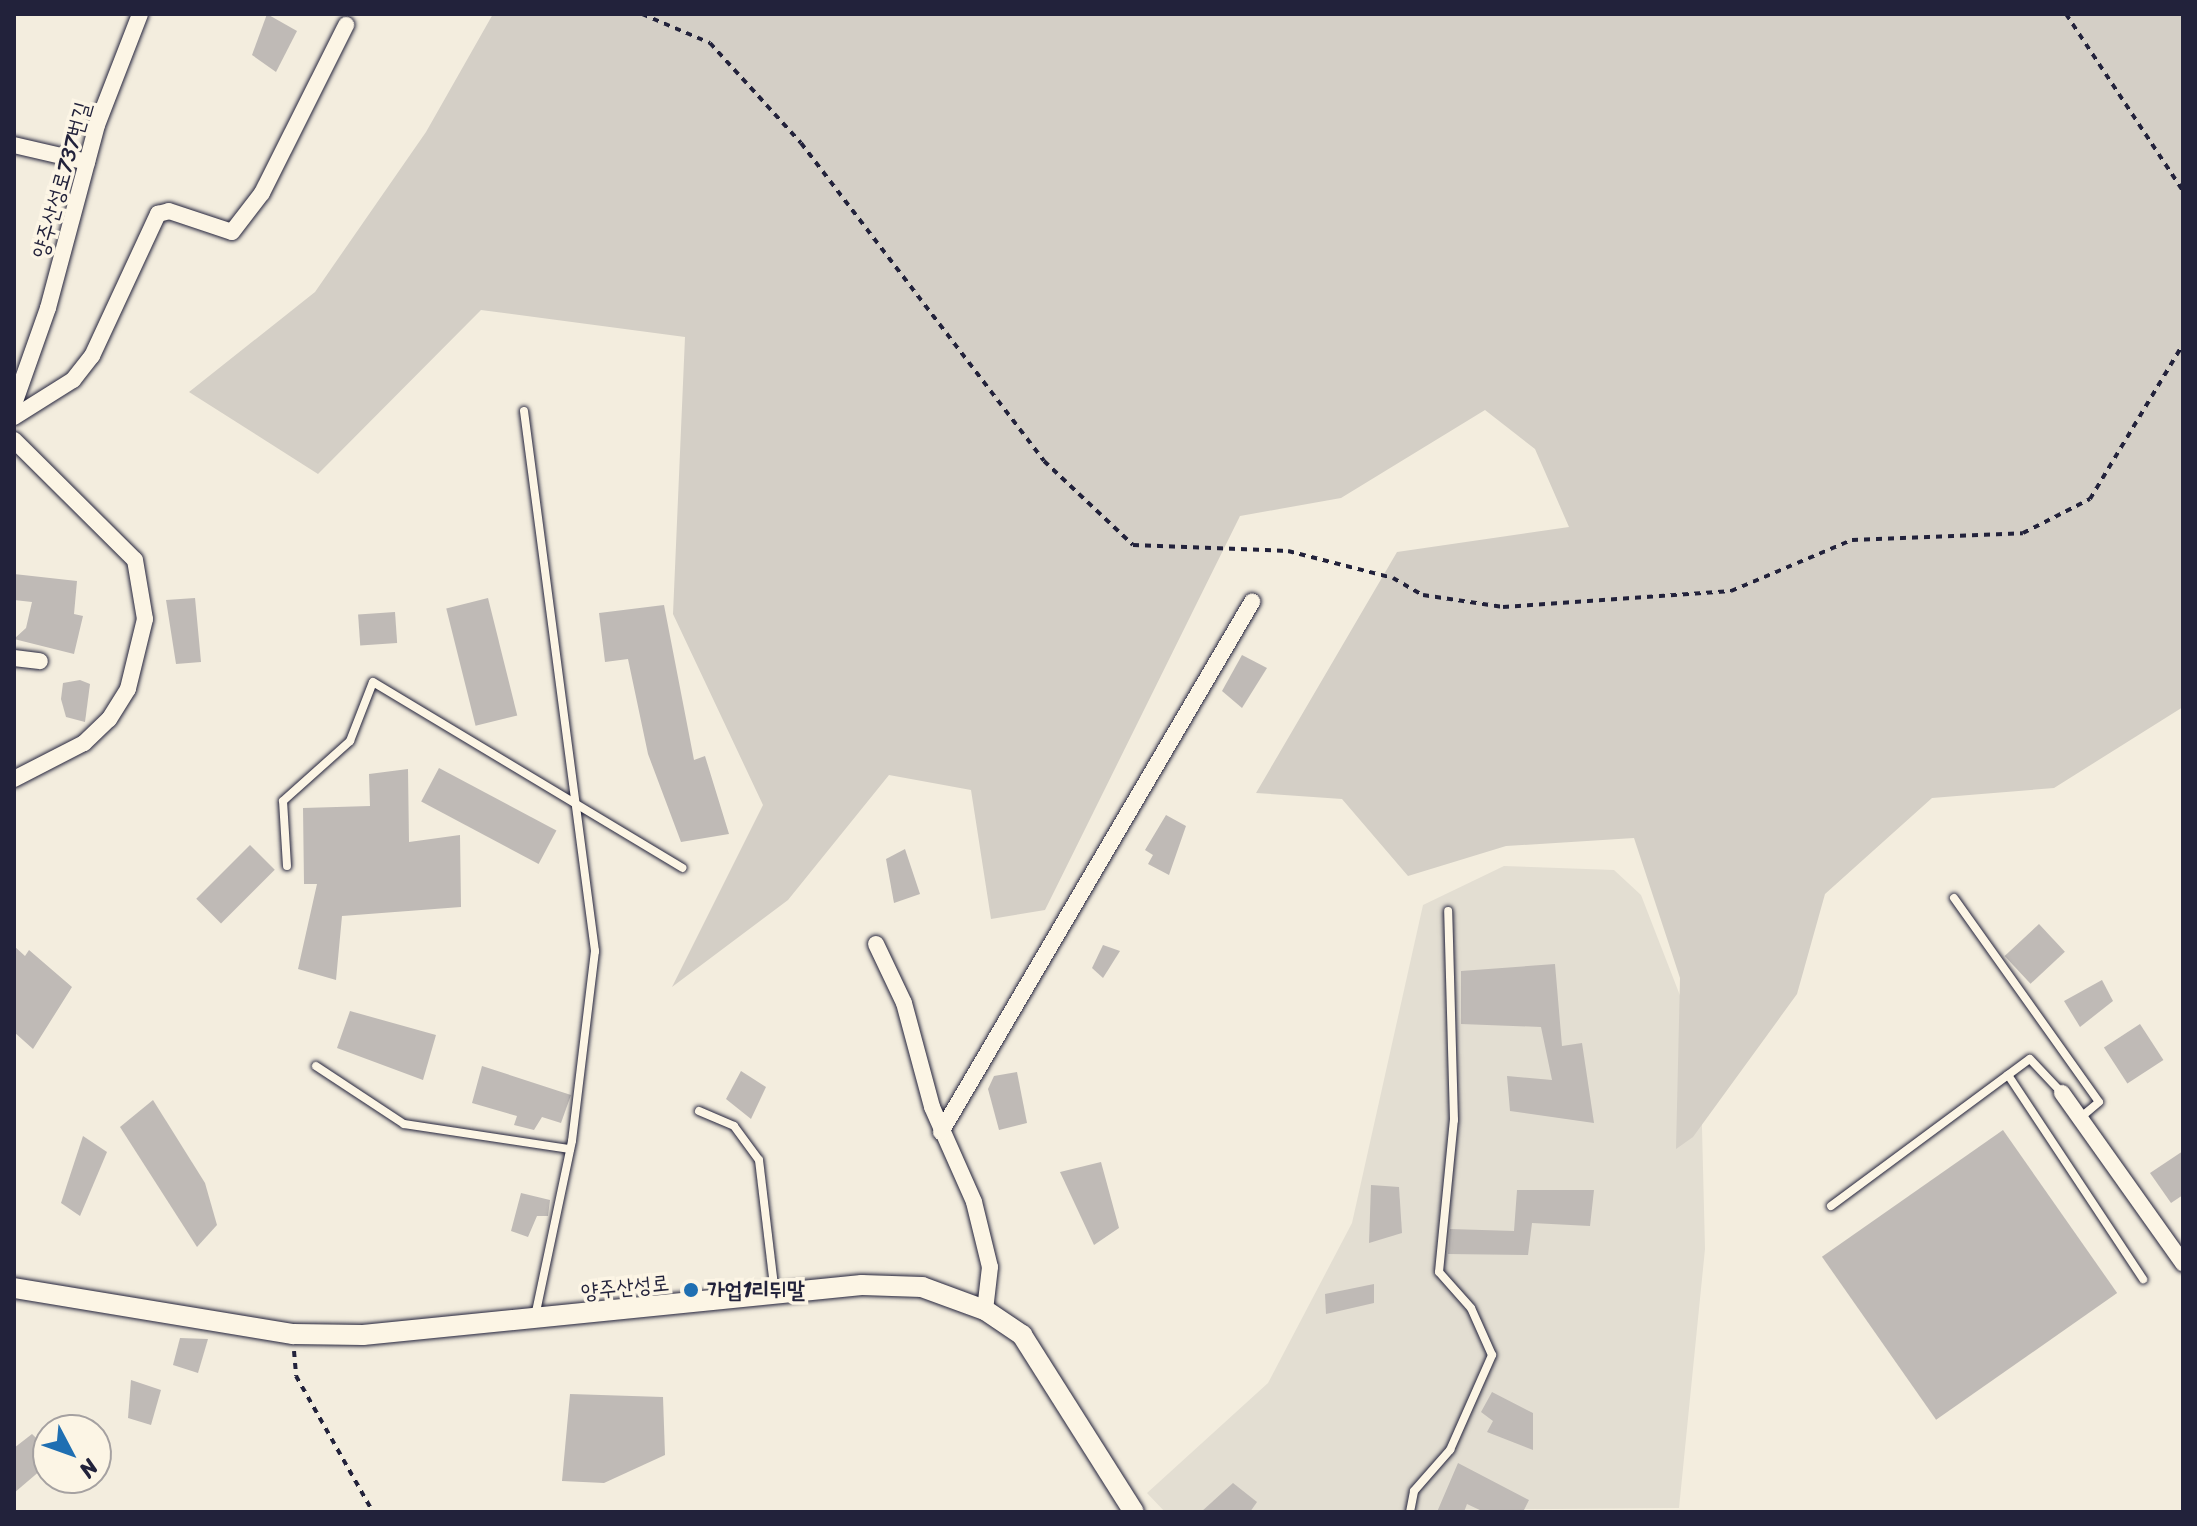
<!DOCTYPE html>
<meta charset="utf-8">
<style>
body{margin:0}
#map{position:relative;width:2197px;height:1526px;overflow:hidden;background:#f3edde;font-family:Sriracha,"Poor Story",sans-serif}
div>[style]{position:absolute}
.built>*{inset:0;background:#e3ded2}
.green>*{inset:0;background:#d4cfc6}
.building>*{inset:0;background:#bfbab6;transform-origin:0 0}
.path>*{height:4px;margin-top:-2px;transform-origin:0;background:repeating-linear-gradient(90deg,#22223b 0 6px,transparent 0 12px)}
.roads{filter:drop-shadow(0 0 2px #22223b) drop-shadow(0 0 2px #22223b)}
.service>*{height:8px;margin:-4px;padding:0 4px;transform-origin:4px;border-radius:4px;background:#fcf5e5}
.minor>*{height:16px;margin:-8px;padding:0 8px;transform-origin:8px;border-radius:8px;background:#fcf5e5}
.tertiary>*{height:20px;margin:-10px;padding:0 10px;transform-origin:10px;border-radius:10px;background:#fcf5e5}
.dots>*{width:22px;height:22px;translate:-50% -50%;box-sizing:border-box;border:4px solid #fcf5e5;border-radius:50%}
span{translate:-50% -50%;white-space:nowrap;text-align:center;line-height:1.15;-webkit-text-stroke:7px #fcf5e5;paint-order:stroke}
.street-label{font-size:22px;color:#22223b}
.poi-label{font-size:22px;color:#22223b;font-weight:700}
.left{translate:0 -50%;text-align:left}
.frame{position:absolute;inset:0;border:16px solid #22223b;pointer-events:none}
.north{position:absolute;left:32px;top:1414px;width:80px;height:80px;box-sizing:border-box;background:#fcf5e5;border:2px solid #a5a1a1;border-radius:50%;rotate:131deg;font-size:22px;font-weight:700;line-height:32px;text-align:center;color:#22223b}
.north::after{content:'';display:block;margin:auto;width:28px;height:36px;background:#1f6fb2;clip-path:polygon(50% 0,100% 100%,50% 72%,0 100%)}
</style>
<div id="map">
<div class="built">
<i style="clip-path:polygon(1504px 866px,1614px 870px,1641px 895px,1700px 1047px,1705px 1249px,1679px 1508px,1165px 1512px,1147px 1493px,1268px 1383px,1352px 1223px,1423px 905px)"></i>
</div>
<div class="green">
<i style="clip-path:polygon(493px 14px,2183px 14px,2183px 707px,2054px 788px,1932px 798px,1825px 894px,1797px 994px,1693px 1137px,1676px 1149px,1680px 978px,1634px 838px,1506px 846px,1408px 876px,1342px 799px,1256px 793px,1397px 552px,1569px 527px,1535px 449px,1485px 410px,1341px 498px,1240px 516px,1045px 910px,991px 919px,971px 790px,889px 775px,788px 900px,672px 987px,763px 805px,673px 614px,685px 337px,481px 310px,318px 474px,189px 392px,315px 292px,426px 132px)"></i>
</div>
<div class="building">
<i style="clip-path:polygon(267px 14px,297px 31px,276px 72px,252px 55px)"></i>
<i style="clip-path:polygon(14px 574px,77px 581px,74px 614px,83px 616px,74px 654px,14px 639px,26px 628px,32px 602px,14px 600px)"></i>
<i style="clip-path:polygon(195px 598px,201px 662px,176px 664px,166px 600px)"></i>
<i style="left:488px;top:598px;width:121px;height:43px;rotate:76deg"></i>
<i style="clip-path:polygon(664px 605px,694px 760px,705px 756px,729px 834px,681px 842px,648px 754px,628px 659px,605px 662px,599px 613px)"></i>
<i style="left:395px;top:612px;width:31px;height:37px;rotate:86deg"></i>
<i style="clip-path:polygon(1242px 655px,1267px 668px,1242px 708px,1222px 691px)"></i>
<i style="clip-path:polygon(80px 680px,90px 684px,85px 722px,66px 717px,61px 699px,63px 683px)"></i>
<i style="left:439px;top:768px;width:133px;height:38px;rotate:28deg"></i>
<i style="clip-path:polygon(408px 769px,409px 842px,460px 835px,461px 907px,342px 916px,336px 980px,298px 969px,317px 884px,304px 884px,303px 808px,370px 806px,369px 774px)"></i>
<i style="clip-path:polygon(1166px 815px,1186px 826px,1169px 875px,1148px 864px,1153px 855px,1145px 850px)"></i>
<i style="left:250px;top:845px;width:35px;height:76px;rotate:45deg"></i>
<i style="clip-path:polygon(905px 849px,920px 894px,894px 903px,886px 859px)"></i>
<i style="left:2039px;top:924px;width:38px;height:47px;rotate:47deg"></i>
<i style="clip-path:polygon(1103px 945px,1120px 951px,1103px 978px,1092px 968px)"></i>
<i style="clip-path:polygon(14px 946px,25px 956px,29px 950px,72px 987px,33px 1049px,14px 1032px)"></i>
<i style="clip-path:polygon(1555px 964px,1562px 1046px,1582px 1043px,1594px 1123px,1510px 1111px,1507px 1076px,1552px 1080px,1541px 1027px,1461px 1024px,1461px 971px)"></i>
<i style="clip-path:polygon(2102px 980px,2113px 1001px,2080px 1027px,2064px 1001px)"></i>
<i style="clip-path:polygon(350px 1011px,436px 1035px,423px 1080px,337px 1048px)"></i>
<i style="left:2140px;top:1024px;width:43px;height:43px;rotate:57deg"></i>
<i style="clip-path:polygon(482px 1066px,571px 1095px,561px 1123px,542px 1117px,534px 1130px,514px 1125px,517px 1116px,472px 1103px)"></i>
<i style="clip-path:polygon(741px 1071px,766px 1087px,751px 1119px,726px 1099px)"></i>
<i style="clip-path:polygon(1017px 1072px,1027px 1123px,999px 1130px,988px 1089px,994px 1076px)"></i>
<i style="clip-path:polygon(153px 1100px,205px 1183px,217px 1225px,197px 1247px,120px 1127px)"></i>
<i style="left:2003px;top:1130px;width:199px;height:221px;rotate:55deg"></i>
<i style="clip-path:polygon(83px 1136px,107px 1152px,80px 1216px,61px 1203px)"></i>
<i style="clip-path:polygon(2183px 1151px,2183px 1195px,2171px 1203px,2150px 1173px)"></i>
<i style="clip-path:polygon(1101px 1162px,1119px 1228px,1094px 1245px,1060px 1172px)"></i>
<i style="clip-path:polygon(1371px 1185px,1399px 1187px,1402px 1233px,1369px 1243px)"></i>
<i style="clip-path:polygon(1517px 1190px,1594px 1190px,1590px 1226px,1532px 1223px,1528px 1255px,1448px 1254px,1450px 1229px,1514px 1231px)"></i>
<i style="clip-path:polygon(521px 1193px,550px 1200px,548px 1216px,537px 1216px,528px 1237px,511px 1231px)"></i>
<i style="clip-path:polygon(1374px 1284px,1374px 1303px,1326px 1314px,1325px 1294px)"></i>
<i style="clip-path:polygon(180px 1338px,208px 1339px,198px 1373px,173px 1365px)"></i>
<i style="clip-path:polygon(131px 1380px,161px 1390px,151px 1425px,128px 1418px)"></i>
<i style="clip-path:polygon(1492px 1392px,1533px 1413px,1533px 1450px,1487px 1432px,1493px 1421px,1481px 1412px)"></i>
<i style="clip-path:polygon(570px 1394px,663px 1397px,665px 1455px,604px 1483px,562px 1481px)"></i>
<i style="clip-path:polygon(32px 1434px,48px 1449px,48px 1464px,14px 1493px,14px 1448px)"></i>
<i style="clip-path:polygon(1458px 1463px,1529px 1500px,1523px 1512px,1484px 1512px,1467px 1504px,1464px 1512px,1437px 1512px)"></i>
<i style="clip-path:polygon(1233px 1483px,1257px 1502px,1250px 1512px,1201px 1512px)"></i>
</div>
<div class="path">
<i style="left:642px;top:14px;width:74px;rotate:23.1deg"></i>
<i style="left:710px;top:43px;width:135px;rotate:47.7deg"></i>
<i style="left:801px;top:143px;width:400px;rotate:52.6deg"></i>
<i style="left:1044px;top:461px;width:122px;rotate:43.3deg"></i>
<i style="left:1133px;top:545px;width:155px;rotate:2.2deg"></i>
<i style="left:1288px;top:551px;width:108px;rotate:14.4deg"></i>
<i style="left:1393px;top:578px;width:34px;rotate:30deg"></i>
<i style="left:1423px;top:595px;width:81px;rotate:8.5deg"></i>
<i style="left:1503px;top:607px;width:229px;rotate:-4deg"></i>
<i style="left:1731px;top:591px;width:131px;rotate:-22.9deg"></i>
<i style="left:1852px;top:540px;width:171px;rotate:-2.3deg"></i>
<i style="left:2023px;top:533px;width:75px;rotate:-26.9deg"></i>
<i style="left:2090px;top:499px;width:181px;rotate:-59deg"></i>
<i style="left:2066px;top:14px;width:212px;rotate:56.5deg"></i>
<i style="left:294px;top:1351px;width:25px;rotate:85deg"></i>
<i style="left:296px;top:1376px;width:156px;rotate:60.5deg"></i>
</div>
<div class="roads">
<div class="service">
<i style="left:524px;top:411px;width:545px;rotate:82.51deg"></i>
<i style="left:595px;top:951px;width:191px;rotate:96.9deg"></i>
<i style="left:572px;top:1141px;width:180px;rotate:101.9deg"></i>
<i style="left:287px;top:866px;width:65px;rotate:-93.5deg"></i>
<i style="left:283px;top:801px;width:90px;rotate:-41.8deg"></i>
<i style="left:350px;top:741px;width:63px;rotate:-68.7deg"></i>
<i style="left:373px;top:682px;width:361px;rotate:31deg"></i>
<i style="left:1954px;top:898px;width:250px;rotate:54.6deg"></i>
<i style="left:2099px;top:1102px;width:25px;rotate:140deg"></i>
<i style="left:316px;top:1066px;width:105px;rotate:33.4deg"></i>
<i style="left:404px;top:1124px;width:168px;rotate:8.6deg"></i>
<i style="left:2008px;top:1075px;width:245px;rotate:56.5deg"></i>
<i style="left:699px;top:1111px;width:38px;rotate:23deg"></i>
<i style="left:734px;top:1126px;width:42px;rotate:53.7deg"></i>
<i style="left:759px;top:1160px;width:135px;rotate:83.2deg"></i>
<i style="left:1831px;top:1206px;width:247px;rotate:-36.5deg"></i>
<i style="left:2030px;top:1059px;width:47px;rotate:46.7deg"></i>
<i style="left:1410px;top:1512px;width:21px;rotate:-79deg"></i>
<i style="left:1414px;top:1491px;width:55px;rotate:-48.7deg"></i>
<i style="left:1450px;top:1450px;width:104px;rotate:-66.1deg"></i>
<i style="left:1492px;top:1355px;width:51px;rotate:-114.1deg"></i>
<i style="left:1471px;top:1308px;width:48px;rotate:-131.6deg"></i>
<i style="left:1439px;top:1272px;width:153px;rotate:-84.4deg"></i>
<i style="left:1454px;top:1120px;width:209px;rotate:-91.6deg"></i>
</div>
<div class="minor">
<i style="left:14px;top:145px;width:75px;rotate:13.1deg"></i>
<i style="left:14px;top:404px;width:102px;rotate:-70.5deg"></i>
<i style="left:48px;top:308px;width:189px;rotate:-75deg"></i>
<i style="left:97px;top:125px;width:119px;rotate:-68.8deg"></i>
<i style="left:14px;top:417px;width:70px;rotate:-32.1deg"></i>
<i style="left:73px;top:380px;width:31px;rotate:-52deg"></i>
<i style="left:92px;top:356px;width:157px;rotate:-65.1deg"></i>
<i style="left:158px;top:214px;width:11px;rotate:-15deg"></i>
<i style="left:169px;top:211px;width:66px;rotate:18.4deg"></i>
<i style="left:232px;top:232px;width:49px;rotate:-52.4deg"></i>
<i style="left:262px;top:193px;width:188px;rotate:-63.4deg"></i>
<i style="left:14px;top:440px;width:170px;rotate:44.8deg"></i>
<i style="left:135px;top:560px;width:60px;rotate:80.4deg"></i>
<i style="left:145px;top:619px;width:72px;rotate:103.7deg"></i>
<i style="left:128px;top:689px;width:36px;rotate:122deg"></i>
<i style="left:109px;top:719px;width:35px;rotate:136deg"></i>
<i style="left:84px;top:743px;width:79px;rotate:152.8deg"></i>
<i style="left:14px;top:658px;width:26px;rotate:7deg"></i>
<i style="left:876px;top:944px;width:65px;rotate:64.6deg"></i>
<i style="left:904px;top:1003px;width:108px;rotate:74.9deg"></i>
<i style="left:932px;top:1107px;width:104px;rotate:66.1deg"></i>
<i style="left:974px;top:1202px;width:67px;rotate:76.2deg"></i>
<i style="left:990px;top:1267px;width:43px;rotate:96.6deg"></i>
<i style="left:2062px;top:1093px;width:209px;rotate:54.6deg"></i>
<i style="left:941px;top:1132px;width:615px;rotate:-59.6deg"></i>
</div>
<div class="tertiary">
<i style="left:14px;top:1288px;width:283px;rotate:9.4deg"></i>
<i style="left:293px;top:1334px;width:70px;rotate:0.8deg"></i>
<i style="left:363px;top:1335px;width:501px;rotate:-5.72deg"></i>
<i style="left:862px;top:1285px;width:60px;rotate:1.9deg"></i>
<i style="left:922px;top:1287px;width:67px;rotate:20.1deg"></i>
<i style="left:985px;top:1310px;width:45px;rotate:34deg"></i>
<i style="left:1022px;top:1335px;width:209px;rotate:57.7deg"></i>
</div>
</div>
<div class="dots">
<i style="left:691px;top:1290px;background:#1f6fb2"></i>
</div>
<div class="street-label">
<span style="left:61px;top:180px;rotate:-74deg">양주산성로737번길</span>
<span style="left:625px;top:1287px;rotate:-6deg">양주산성로</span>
</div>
<div class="poi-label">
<span class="left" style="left:707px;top:1290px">가업1리뒤말</span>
</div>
<div class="frame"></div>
<div class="north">N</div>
</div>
